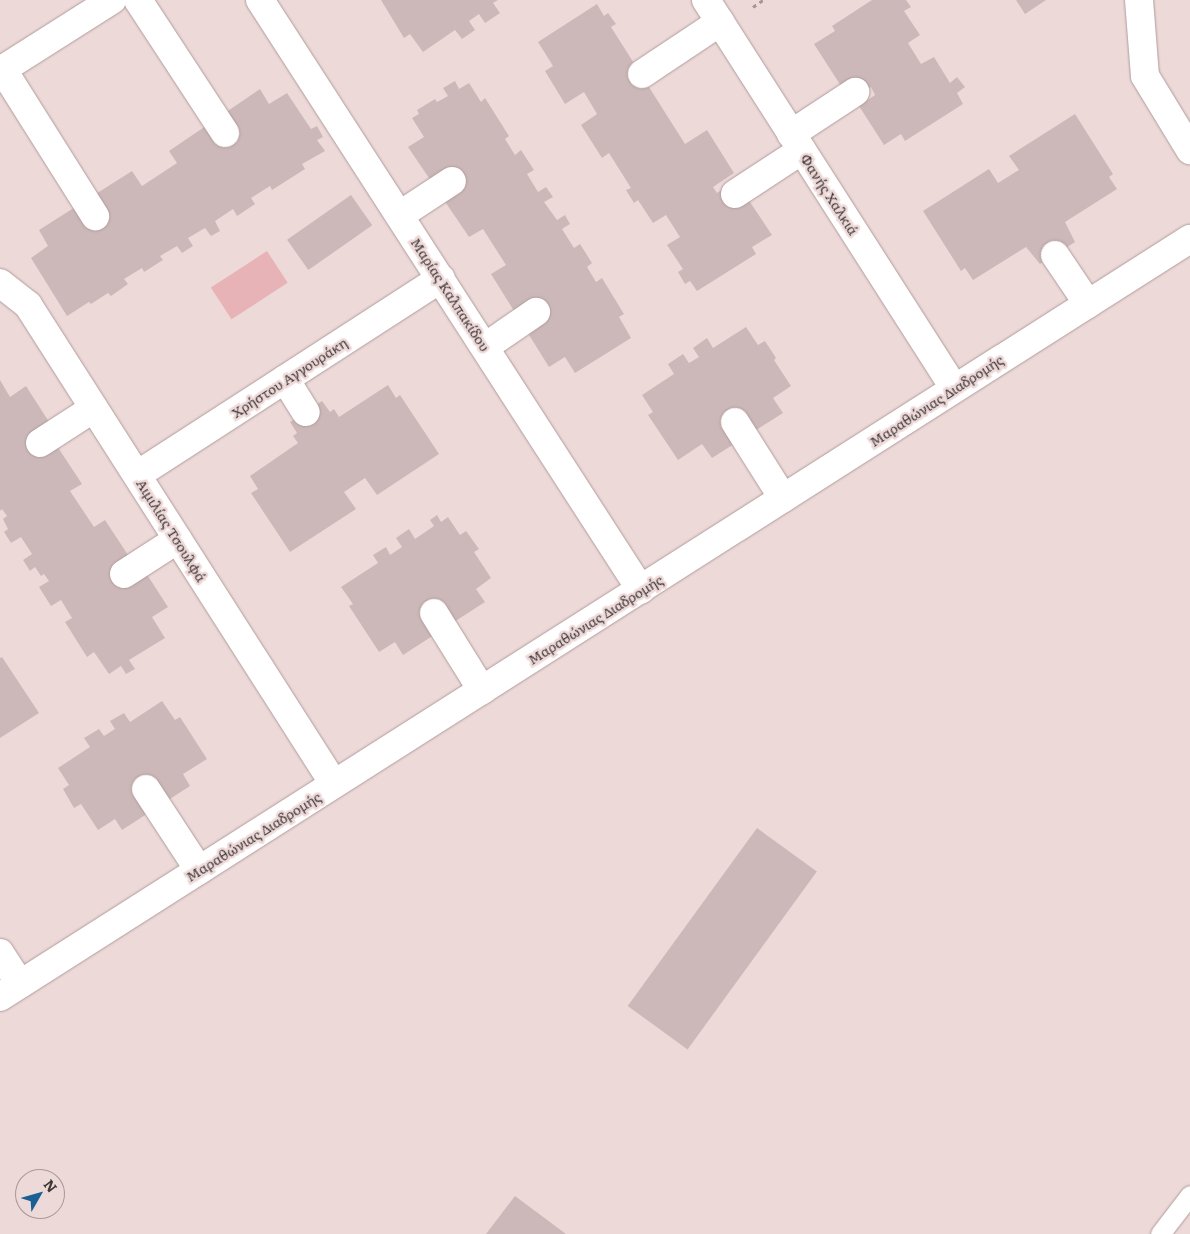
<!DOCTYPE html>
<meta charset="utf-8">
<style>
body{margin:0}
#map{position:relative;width:1190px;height:1234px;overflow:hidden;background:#eed9d9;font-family:Literata,serif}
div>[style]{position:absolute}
.green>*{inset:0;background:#e7b3b6;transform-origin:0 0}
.building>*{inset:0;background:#cdb8b9;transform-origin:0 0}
.path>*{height:3px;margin-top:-1.5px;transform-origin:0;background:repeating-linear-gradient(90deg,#a59696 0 4px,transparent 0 8px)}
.roads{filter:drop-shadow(0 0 1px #b09c9c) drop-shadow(0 0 1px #b09c9c)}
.lane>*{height:19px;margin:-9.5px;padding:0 9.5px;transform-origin:9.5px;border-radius:9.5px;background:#fff}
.street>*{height:28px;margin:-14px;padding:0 14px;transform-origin:14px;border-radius:14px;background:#fff}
.secondary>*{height:28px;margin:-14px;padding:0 14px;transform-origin:14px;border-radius:14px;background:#fff}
span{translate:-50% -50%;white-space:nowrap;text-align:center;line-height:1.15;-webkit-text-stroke:5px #eed9d9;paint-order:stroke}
.street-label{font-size:14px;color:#3f3737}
.north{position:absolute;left:15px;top:1169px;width:50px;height:50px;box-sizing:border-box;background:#eed9d9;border:1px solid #a89898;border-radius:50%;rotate:52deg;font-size:14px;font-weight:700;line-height:20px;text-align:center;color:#3f3737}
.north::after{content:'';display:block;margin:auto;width:18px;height:22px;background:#1a6094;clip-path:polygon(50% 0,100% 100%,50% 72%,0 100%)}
</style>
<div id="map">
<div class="green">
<i style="left:267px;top:251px;width:38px;height:67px;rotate:57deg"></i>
</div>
<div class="building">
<i style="clip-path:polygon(381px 0,498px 0,493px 3px,500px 13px,485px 23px,479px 14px,469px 21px,475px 30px,462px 39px,455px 30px,423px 52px,410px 34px,404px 38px)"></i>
<i style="clip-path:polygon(872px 0,906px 0,911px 7px,904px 11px,920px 35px,908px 43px,921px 64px,934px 57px,950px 83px,957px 77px,965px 87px,957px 93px,963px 104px,905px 141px,901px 134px,884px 145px,859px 106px,875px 95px,871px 87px,857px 96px,841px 86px,814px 44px,835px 31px,832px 26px)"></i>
<i style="clip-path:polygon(1016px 0,1046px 0,1025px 14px)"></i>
<i style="clip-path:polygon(597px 4px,604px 16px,608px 13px,616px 24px,611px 27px,685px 144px,707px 130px,734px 173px,713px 187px,717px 193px,729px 185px,746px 196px,772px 235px,752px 247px,756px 254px,697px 291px,690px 281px,685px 284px,678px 272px,683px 269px,667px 245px,680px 237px,666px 215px,653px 223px,638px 200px,634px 203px,626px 190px,631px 188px,609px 153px,602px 158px,581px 125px,597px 114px,584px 92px,565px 104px,545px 71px,553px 66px,538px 42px)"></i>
<i style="clip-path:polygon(455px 81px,459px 89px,469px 83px,481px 102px,485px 98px,509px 136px,505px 139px,515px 155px,521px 150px,534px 170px,527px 174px,538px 192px,546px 187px,553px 197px,544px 202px,557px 220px,565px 215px,570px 224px,562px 229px,574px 248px,580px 244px,592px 263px,587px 267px,596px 282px,602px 278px,624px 314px,619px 317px,631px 338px,575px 373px,565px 357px,549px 367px,491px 274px,506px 265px,483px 229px,469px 237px,408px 147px,424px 137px,412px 118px,419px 114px,417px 110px,435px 99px,437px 102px,448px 96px,443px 88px)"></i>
<i style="clip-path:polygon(260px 89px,269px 104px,287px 93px,311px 129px,317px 126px,323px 137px,317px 140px,325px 151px,302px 164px,305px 169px,272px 190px,270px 186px,251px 198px,255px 204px,237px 216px,233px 209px,215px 221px,220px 231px,211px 236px,205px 228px,188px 238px,193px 246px,182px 253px,177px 246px,160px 256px,163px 260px,144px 272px,142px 268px,124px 279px,128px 284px,111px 296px,108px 293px,91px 304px,89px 302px,67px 316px,31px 258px,48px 246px,39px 230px,132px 171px,142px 186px,177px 163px,169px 151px)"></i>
<i style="clip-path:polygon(1075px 114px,1113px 174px,1109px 177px,1117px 189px,1065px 222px,1075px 242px,1055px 255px,1040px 264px,1026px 247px,973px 280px,965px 268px,961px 271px,923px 211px,989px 169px,998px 183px,1019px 170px,1009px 156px)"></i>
<i style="left:351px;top:195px;width:37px;height:78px;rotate:55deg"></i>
<i style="clip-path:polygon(746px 327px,758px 345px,765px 341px,776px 358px,774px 360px,791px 386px,773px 398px,783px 413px,712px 458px,702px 444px,678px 460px,648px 415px,653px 412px,642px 395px,674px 374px,668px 364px,683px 354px,689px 363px,699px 357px,693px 348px,707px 338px,713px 348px)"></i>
<i style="clip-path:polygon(0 380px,10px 397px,26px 386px,51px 425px,57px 446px,82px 484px,70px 491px,94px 527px,105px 520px,130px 558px,144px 570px,168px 607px,152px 617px,165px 638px,129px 660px,135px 669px,126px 674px,121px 666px,109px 674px,94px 652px,87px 657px,65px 622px,72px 618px,61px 600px,51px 606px,39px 587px,49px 581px,44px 574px,41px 576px,35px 567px,30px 571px,23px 560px,32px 554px,21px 537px,11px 543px,4px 532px,8px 529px,3px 519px,7px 516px,2px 509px,0 511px)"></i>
<i style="clip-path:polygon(388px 385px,396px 398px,400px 395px,439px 454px,377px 495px,365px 478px,344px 492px,356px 509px,290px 552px,251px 493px,258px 489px,250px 476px,298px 443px,293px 436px,297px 433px,290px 422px,322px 401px,330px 412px,334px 409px,339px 417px)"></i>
<i style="clip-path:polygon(437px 515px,441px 522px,448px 517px,460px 535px,466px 531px,479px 549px,474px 552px,491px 578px,476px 589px,485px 602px,403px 655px,395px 642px,379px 652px,349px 606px,353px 604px,341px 587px,378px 563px,373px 555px,386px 547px,390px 555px,402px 547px,396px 538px,409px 529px,415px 539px,434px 526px,430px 520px)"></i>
<i style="clip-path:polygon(2px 657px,39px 713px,0 738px,0 658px)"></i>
<i style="clip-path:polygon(162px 701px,175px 720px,180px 717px,207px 759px,183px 774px,190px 786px,122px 830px,115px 819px,98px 830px,81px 804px,74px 808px,63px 789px,69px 785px,58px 768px,90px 747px,84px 738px,99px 729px,104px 736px,115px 729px,110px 721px,124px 713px,130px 722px)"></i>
<i style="left:757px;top:828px;width:74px;height:220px;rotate:36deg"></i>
<i style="clip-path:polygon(515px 1196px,566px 1234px,486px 1234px)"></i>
</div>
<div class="path">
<i style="left:753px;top:7px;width:12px;rotate:-35deg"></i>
</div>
<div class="roads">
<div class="lane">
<i style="left:1160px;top:1234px;width:49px;rotate:-52.4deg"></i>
</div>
<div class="street">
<i style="left:138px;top:0;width:159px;rotate:56.8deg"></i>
<i style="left:260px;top:0;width:702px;rotate:57.15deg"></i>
<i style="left:706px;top:0;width:460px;rotate:57.4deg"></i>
<i style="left:1139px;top:0;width:76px;rotate:85.5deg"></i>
<i style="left:1145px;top:76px;width:87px;rotate:58.7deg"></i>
<i style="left:3px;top:70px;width:173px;rotate:57.8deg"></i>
<i style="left:642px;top:74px;width:94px;rotate:-33.7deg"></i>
<i style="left:791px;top:134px;width:77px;rotate:-33.3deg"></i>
<i style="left:735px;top:194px;width:80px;rotate:-33.3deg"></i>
<i style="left:400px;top:215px;width:62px;rotate:-33.2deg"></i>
<i style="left:1055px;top:255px;width:59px;rotate:56deg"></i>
<i style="left:0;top:283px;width:36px;rotate:38deg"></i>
<i style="left:28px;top:305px;width:568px;rotate:57.43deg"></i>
<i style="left:485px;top:347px;width:62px;rotate:-34.5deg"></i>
<i style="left:285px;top:379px;width:39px;rotate:58deg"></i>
<i style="left:735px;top:422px;width:90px;rotate:57.7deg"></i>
<i style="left:40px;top:443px;width:64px;rotate:-32.9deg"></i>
<i style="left:137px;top:475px;width:362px;rotate:-32.9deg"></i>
<i style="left:124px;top:574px;width:64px;rotate:-32.9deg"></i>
<i style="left:434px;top:613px;width:91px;rotate:58.1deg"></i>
<i style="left:146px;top:789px;width:97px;rotate:56.8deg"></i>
<i style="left:0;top:953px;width:37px;rotate:57deg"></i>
<i style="left:0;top:997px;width:1411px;rotate:-32.5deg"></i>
</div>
<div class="secondary">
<i style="left:0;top:71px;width:133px;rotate:-32.4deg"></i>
</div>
</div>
<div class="street-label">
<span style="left:830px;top:194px;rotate:57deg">Φανής Χαλκιά</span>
<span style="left:451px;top:294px;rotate:57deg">Μαρίας Καλπακίδου</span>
<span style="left:289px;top:377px;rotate:-33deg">Χρήστου Αγγουράκη</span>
<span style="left:936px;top:400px;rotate:-33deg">Μαραθώνιας Διαδρομής</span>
<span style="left:172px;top:530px;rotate:58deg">Αιμιλίας Τσουλφά</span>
<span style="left:595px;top:619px;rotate:-32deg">Μαραθώνιας Διαδρομής</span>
<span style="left:253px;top:836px;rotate:-32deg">Μαραθώνιας Διαδρομής</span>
</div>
<div class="north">N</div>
</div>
